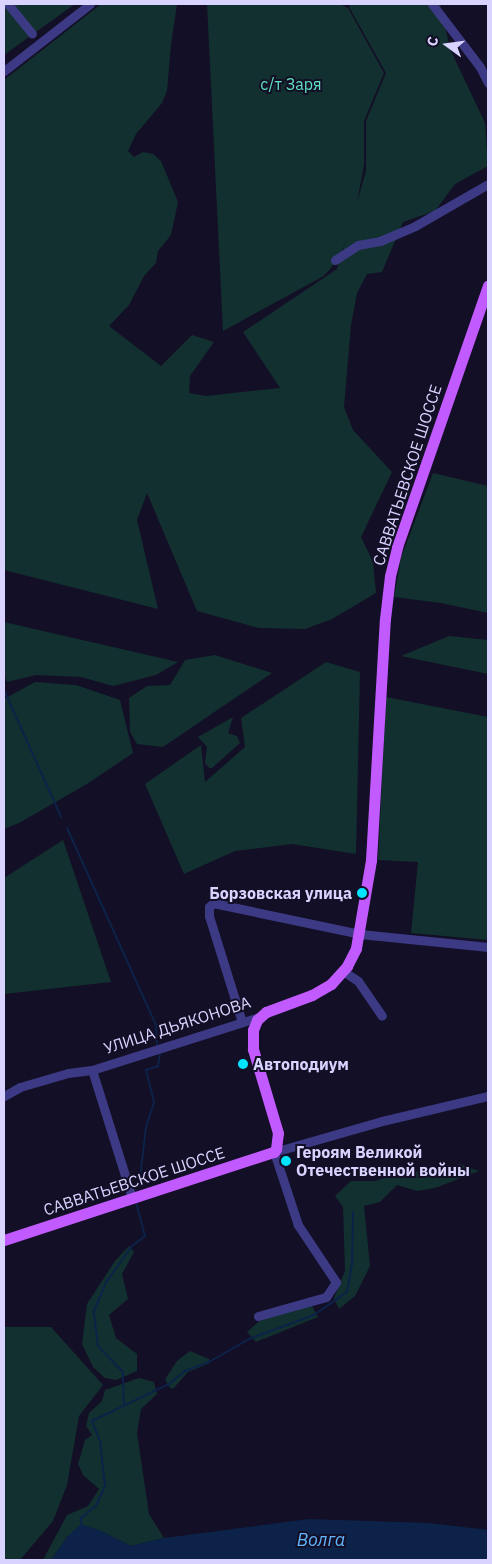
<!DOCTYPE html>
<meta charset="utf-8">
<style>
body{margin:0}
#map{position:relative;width:492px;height:1564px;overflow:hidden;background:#130f26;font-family:"IBM Plex Sans",sans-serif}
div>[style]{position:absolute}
.green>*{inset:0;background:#12302f}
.water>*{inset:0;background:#0c2248}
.stream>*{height:2px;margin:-1px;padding:0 1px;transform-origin:1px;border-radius:1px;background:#0c2248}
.minor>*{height:9px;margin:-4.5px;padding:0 4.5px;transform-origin:4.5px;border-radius:4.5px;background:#3d3a85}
.major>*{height:11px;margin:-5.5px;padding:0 5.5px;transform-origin:5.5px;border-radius:5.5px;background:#c25bff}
.dots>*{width:14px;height:14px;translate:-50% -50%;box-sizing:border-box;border:2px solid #130f26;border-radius:50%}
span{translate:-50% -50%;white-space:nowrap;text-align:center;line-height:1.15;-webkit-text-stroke:4px #130f26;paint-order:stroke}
.park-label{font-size:16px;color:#5fe0c0}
.street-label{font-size:16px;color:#d9d4ff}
.poi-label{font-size:16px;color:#d9d4ff;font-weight:700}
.right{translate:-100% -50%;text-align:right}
.left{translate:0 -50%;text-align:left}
.water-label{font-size:18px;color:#62b6ff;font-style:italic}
.frame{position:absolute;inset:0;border:5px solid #d9d4ff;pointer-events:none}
.north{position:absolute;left:422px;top:20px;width:50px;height:50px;-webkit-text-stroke:4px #130f26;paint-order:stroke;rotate:284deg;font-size:14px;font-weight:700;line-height:20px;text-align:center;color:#d9d4ff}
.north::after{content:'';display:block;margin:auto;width:18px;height:22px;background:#d9d4ff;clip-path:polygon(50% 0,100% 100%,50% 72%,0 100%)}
</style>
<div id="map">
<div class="green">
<i style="clip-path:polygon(4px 4px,75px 4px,4px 55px)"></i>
<i style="clip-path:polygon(101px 4px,177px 4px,171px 45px,167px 91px,162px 103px,136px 134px,128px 151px,134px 157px,143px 152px,153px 154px,161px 161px,178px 202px,171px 235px,158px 251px,156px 263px,144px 276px,129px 305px,109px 326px,161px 366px,192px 335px,214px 342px,190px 376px,189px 393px,206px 396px,280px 388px,243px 332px,337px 269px,347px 237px,340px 257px,324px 276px,223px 331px,207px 4px,340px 4px,348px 8px,384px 73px,364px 121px,364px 165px,357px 202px,366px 171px,366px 121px,386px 73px,349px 7px,351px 4px,440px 4px,450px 49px,485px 123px,488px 166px,455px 184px,435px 211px,403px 222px,382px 272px,367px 274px,357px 293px,351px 325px,344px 407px,353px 430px,392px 472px,361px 537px,373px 562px,376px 593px,332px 619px,305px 629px,259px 628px,197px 611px,147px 493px,137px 520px,158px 609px,4px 570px,4px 80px)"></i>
<i style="clip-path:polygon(433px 473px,488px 486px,488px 613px,441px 603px,394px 597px,401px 558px)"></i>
<i style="clip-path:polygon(4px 622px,178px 662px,156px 675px,113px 686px,81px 677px,36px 675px,7px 682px,4px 675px)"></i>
<i style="clip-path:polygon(449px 636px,488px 640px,488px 674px,401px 656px)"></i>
<i style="clip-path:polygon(215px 655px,272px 673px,163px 747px,137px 744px,130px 732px,129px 698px,147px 686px,170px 685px,185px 660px)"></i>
<i style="clip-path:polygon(326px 662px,360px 672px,356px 854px,292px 844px,235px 851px,184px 874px,145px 784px,201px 745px,205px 782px,245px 747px,241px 718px)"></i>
<i style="clip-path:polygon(35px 682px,76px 685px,120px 700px,133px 753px,87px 784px,19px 823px,4px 829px,4px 699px)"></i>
<i style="clip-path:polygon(386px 697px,488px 717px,488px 940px,411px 933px,418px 862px,378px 860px)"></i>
<i style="clip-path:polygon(233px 717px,228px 733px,237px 736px,240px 743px,212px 768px,209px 768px,205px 763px,207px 747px,198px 737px)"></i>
<i style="clip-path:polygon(63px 840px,111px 982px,4px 994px,4px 878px)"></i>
<i style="clip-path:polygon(460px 1164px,479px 1171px,435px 1188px,417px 1191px,397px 1185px,380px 1202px,364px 1206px,370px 1266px,355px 1296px,339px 1309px,334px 1298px,345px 1271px,343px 1207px,335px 1196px,351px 1181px,375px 1181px,406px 1171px,438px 1172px)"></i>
<i style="clip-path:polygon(129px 1246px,134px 1252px,122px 1274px,128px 1299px,109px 1315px,116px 1338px,137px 1354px,137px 1371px,116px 1380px,105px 1378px,93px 1367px,82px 1344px,87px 1304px,115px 1261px)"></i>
<i style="clip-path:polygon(312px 1306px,318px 1317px,256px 1342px,247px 1332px,266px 1315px)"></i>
<i style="clip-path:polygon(4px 1327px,51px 1327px,103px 1385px,79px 1416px,67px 1485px,53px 1521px,20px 1560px,4px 1560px)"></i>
<i style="clip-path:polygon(190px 1351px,209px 1359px,210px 1363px,188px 1372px,173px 1389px,169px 1387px,165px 1379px,177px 1361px)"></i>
<i style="clip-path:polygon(139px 1378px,154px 1382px,157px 1394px,141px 1409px,137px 1433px,149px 1514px,164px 1538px,131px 1546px,99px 1530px,68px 1536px,51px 1560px,43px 1560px,67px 1515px,88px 1506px,99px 1489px,83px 1475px,78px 1464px,85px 1440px,92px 1435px,86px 1426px,89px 1413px,102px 1401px,105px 1390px)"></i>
</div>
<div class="water">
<i style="clip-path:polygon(309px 1519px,430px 1523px,488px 1530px,488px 1560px,51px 1560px,68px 1536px,81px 1524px,99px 1530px,131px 1546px,164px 1538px)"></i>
</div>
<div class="stream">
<i style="left:4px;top:690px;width:139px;rotate:65.8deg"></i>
<i style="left:67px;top:828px;width:216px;rotate:65.7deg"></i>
<i style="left:156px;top:1025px;width:20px;rotate:87deg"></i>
<i style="left:139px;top:1186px;width:59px;rotate:-83.2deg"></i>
<i style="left:146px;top:1127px;width:26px;rotate:-72deg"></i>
<i style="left:154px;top:1102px;width:33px;rotate:-104deg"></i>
<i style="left:146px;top:1070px;width:13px;rotate:-18deg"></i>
<i style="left:158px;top:1066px;width:13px;rotate:-81deg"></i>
<i style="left:124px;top:1406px;width:34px;rotate:-92deg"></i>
<i style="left:123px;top:1372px;width:36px;rotate:-134deg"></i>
<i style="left:98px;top:1346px;width:35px;rotate:-97deg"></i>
<i style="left:94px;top:1311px;width:33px;rotate:-67deg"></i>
<i style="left:107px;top:1281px;width:43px;rotate:-54.5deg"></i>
<i style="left:132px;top:1246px;width:16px;rotate:-38deg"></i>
<i style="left:145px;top:1236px;width:35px;rotate:-105deg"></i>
<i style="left:81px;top:1524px;width:6px;rotate:-90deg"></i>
<i style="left:81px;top:1518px;width:19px;rotate:-39deg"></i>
<i style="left:96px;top:1506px;width:22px;rotate:-66deg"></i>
<i style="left:105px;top:1486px;width:45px;rotate:-96.3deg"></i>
<i style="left:100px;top:1441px;width:22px;rotate:-112deg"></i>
<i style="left:92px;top:1421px;width:85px;rotate:-25.7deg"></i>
<i style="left:169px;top:1384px;width:21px;rotate:-39deg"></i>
<i style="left:185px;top:1371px;width:26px;rotate:-21deg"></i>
<i style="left:209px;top:1362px;width:46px;rotate:-29.9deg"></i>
<i style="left:249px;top:1339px;width:69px;rotate:-20.3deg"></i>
<i style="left:314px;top:1315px;width:40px;rotate:-34.9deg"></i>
<i style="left:347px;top:1292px;width:27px;rotate:-80deg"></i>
<i style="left:352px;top:1265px;width:53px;rotate:-88.9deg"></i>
</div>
<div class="minor">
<i style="left:8px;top:4px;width:38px;rotate:51deg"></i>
<i style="left:432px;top:4px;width:79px;rotate:52.7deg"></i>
<i style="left:480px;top:67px;width:18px;rotate:63deg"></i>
<i style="left:4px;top:71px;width:109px;rotate:-37.9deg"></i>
<i style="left:335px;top:260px;width:27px;rotate:-33deg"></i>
<i style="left:358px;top:245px;width:22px;rotate:-10deg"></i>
<i style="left:380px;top:241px;width:38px;rotate:-23deg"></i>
<i style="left:415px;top:226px;width:84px;rotate:-29.9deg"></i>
<i style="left:343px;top:971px;width:18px;rotate:34deg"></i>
<i style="left:358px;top:981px;width:42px;rotate:55.6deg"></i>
<i style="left:242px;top:1022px;width:111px;rotate:-107.3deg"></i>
<i style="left:209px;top:916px;width:9px;rotate:-90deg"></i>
<i style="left:209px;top:907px;width:6px;rotate:-45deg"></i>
<i style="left:213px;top:903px;width:150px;rotate:11.9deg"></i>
<i style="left:360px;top:934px;width:129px;rotate:5.8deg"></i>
<i style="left:92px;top:1070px;width:134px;rotate:72.6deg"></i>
<i style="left:4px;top:1096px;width:18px;rotate:-29deg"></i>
<i style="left:20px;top:1087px;width:50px;rotate:-16.3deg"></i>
<i style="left:68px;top:1073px;width:24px;rotate:-7deg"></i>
<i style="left:92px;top:1070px;width:175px;rotate:-17.6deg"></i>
<i style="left:258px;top:1316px;width:71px;rotate:-15.6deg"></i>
<i style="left:326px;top:1297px;width:18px;rotate:-56deg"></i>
<i style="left:336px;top:1282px;width:69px;rotate:-123.7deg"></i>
<i style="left:298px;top:1225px;width:77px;rotate:-108.2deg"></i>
<i style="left:274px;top:1152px;width:112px;rotate:-16deg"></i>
<i style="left:382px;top:1121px;width:109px;rotate:-13.3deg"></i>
</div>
<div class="major">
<i style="left:4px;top:1240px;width:284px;rotate:-18.1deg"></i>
<i style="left:274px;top:1152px;width:4px;rotate:-56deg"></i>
<i style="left:276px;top:1149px;width:16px;rotate:-83deg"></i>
<i style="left:278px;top:1133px;width:88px;rotate:-106.6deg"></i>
<i style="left:253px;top:1049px;width:19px;rotate:-90deg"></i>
<i style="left:253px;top:1030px;width:11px;rotate:-68deg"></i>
<i style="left:257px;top:1020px;width:12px;rotate:-42deg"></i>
<i style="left:266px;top:1012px;width:49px;rotate:-20.3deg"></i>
<i style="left:312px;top:995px;width:22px;rotate:-30deg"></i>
<i style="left:331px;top:984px;width:24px;rotate:-48deg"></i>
<i style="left:347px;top:966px;width:20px;rotate:-63deg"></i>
<i style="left:356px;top:948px;width:89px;rotate:-80.3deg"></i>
<i style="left:371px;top:860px;width:241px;rotate:-86.7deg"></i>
<i style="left:385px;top:619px;width:43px;rotate:-83.4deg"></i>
<i style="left:390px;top:576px;width:30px;rotate:-76deg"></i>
<i style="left:397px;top:547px;width:277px;rotate:-70.8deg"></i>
</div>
<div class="dots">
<i style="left:362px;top:893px;background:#00e5ff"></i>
<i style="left:243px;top:1064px;background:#00e5ff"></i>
<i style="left:286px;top:1161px;background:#00e5ff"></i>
</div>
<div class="park-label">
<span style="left:291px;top:84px">с/т Заря</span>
</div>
<div class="street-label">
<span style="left:407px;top:475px;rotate:-72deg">САВВАТЬЕВСКОЕ ШОССЕ</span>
<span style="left:177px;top:1025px;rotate:-18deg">УЛИЦА ДЬЯКОНОВА</span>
<span style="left:134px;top:1181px;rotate:-18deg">САВВАТЬЕВСКОЕ ШОССЕ</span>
</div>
<div class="poi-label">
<span class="right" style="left:352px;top:893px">Борзовская улица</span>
<span class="left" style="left:253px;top:1064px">Автоподиум</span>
<span class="left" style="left:296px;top:1161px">Героям Великой<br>Отечественной войны</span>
</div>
<div class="water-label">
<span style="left:321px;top:1540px">Волга</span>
</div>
<div class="frame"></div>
<div class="north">С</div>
</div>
